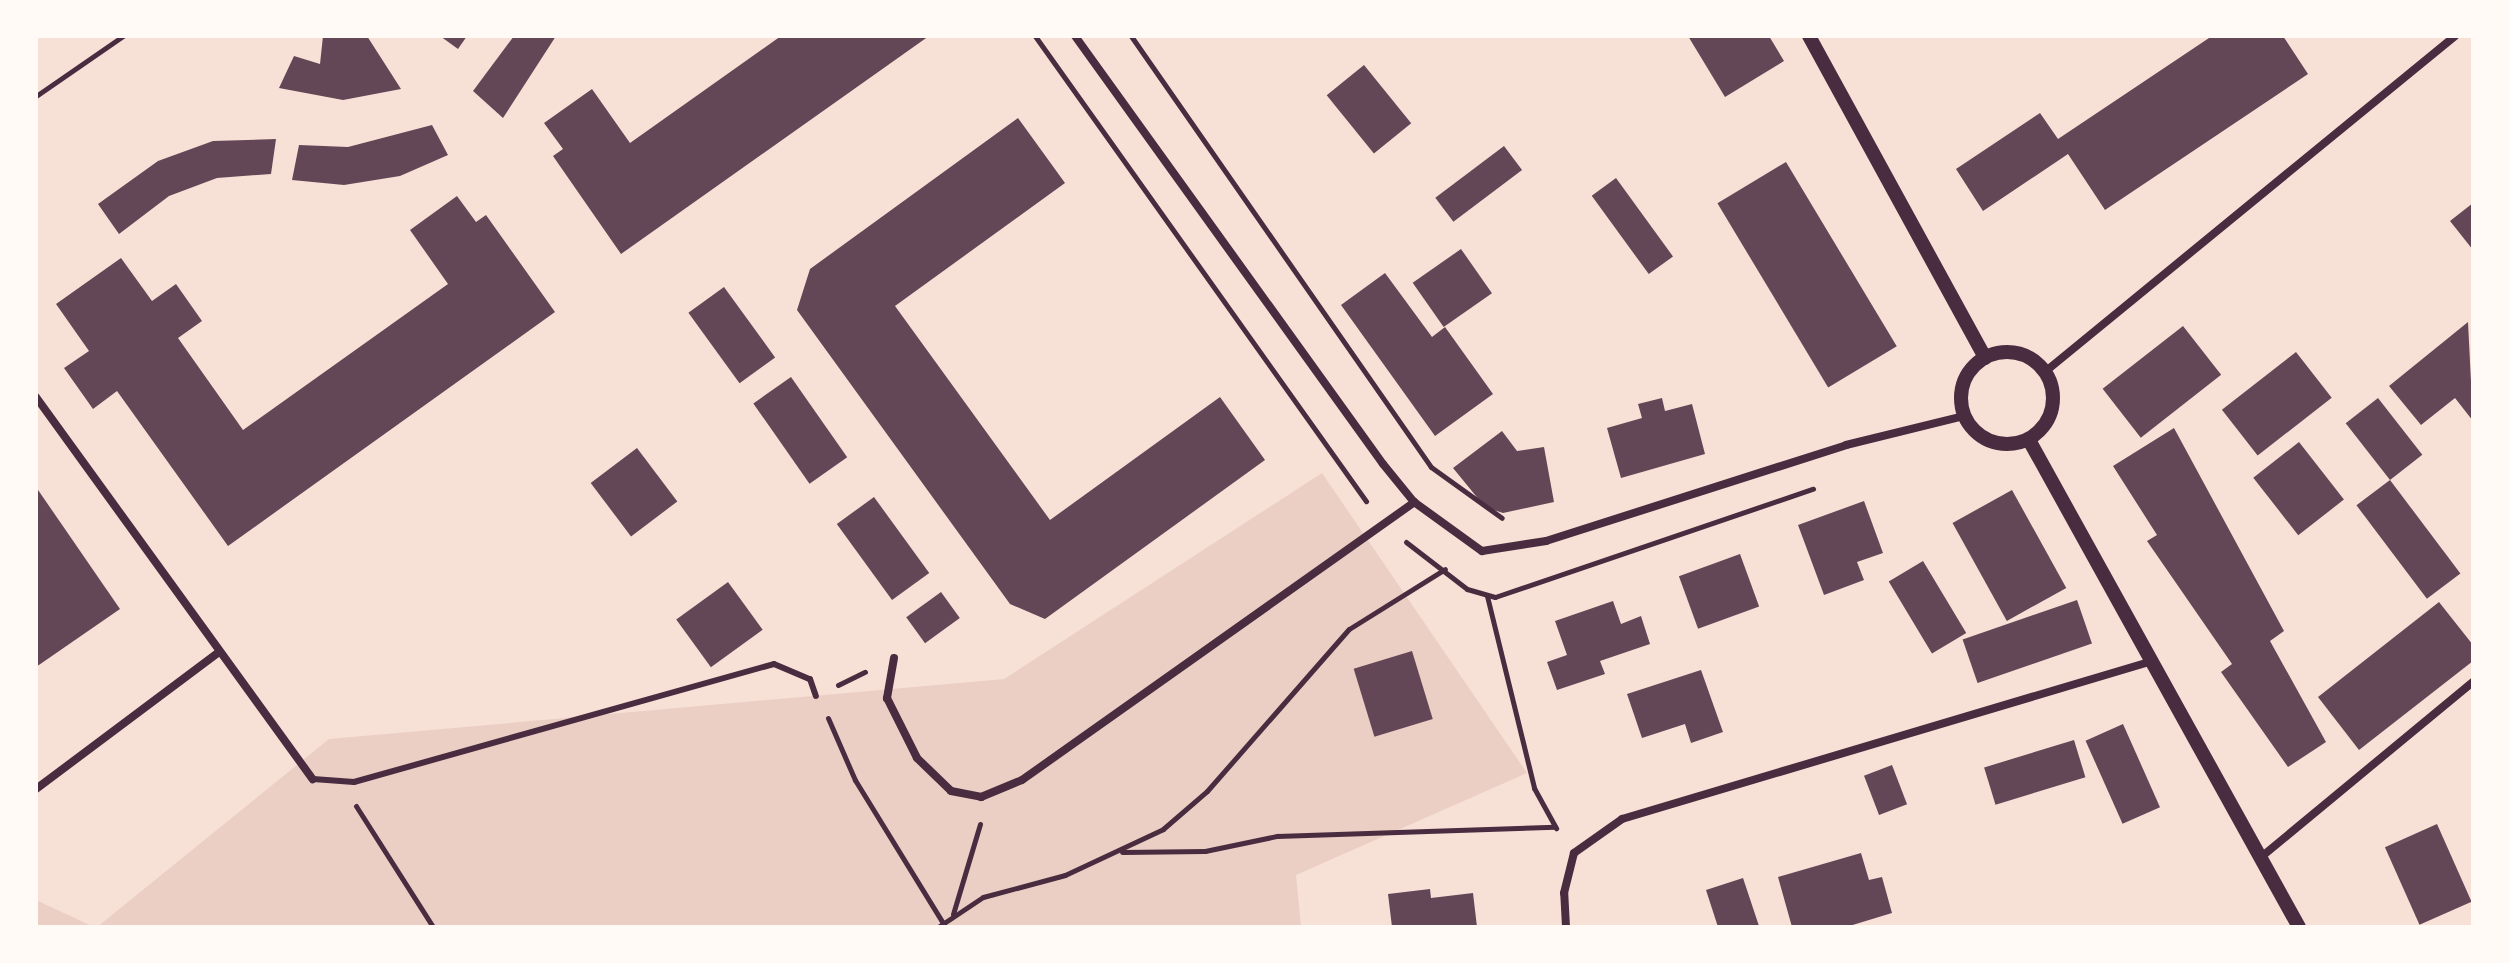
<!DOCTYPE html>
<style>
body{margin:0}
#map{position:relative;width:2509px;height:963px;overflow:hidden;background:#f7e1d7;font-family:"Source Sans 3",sans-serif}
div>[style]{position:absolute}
.green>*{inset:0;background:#ebcfc5}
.building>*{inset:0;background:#644757;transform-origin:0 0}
.path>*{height:5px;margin:-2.5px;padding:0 2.5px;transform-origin:2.5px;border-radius:2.5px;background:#4a2c40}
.service>*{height:6px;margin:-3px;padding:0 3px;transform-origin:3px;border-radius:3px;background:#4a2c40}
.minor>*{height:8px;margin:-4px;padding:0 4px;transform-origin:4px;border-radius:4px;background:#4a2c40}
.tertiary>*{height:14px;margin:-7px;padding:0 7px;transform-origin:7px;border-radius:7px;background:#4a2c40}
.tertiary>.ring{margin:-7px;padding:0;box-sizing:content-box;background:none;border:14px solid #4a2c40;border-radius:50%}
span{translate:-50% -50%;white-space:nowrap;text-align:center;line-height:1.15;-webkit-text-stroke:7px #fffaf5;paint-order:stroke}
.frame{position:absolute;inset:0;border:38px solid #fffaf5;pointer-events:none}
</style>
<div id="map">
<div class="green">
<i style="clip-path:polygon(1322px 473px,1527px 773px,1296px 875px,1301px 927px,97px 927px,329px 739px,1004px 679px)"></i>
<i style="clip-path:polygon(36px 900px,94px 927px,36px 927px)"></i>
</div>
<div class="building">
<i style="clip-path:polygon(323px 36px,367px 36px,401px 89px,343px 100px,279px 88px,294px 56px,320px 64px)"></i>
<i style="clip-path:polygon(440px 36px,467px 36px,458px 49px)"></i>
<i style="clip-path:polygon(514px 36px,556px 36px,503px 118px,473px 91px)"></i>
<i style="clip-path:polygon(781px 36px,929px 36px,621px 254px,553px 156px,563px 149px,544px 123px,592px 89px,630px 143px)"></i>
<i style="clip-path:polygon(1688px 36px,1769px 36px,1784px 61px,1725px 97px)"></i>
<i style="clip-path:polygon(2212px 36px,2283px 36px,2308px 74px,2105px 210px,2068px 154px,1983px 211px,1956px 169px,2040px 113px,2058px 139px)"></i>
<i style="left:1364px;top:65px;width:75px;height:48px;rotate:51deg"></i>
<i style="clip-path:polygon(1018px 118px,1065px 183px,895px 306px,1050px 520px,1220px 397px,1265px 460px,1045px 619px,1010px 604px,797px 310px,810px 269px)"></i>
<i style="clip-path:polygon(432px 125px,448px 155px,400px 176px,344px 185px,292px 180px,299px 145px,348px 147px)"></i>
<i style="clip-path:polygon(276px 139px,271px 174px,217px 178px,169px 196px,119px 234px,98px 204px,158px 161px,213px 141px)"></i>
<i style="left:1504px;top:146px;width:30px;height:86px;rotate:53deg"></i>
<i style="left:1786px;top:162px;width:215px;height:80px;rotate:59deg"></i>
<i style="left:1616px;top:178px;width:97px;height:30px;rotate:54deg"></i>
<i style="clip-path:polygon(457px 196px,476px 222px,486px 215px,555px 312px,228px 546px,117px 391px,93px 409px,64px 368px,89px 351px,56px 304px,121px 258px,152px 301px,176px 284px,202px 321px,178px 338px,243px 430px,448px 284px,410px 230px)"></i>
<i style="clip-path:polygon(2473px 203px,2473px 250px,2450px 221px)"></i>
<i style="left:1461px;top:249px;width:54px;height:59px;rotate:55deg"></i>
<i style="clip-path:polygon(1385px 273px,1432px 337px,1445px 327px,1493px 394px,1435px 436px,1341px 305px)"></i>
<i style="left:724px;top:287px;width:87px;height:44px;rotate:54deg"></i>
<i style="clip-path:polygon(2468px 322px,2473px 421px,2455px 398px,2421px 425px,2389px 386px)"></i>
<i style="left:2183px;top:326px;width:62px;height:102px;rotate:52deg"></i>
<i style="left:2296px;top:352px;width:58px;height:94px;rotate:52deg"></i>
<i style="left:791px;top:377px;width:98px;height:46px;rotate:55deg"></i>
<i style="clip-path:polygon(1662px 398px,1665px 411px,1692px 404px,1705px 454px,1621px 478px,1607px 428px,1642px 418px,1638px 404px)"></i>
<i style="left:2378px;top:398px;width:72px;height:41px;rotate:52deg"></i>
<i style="clip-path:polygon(2174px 428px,2284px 631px,2270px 641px,2326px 742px,2288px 767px,2221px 672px,2232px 664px,2147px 541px,2157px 535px,2113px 466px)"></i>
<i style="clip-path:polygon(1502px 431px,1517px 451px,1544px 447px,1554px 502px,1503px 513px,1485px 507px,1453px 468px)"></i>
<i style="left:2299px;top:442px;width:73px;height:58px;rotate:52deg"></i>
<i style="left:637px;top:448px;width:67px;height:58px;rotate:53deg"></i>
<i style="left:2390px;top:480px;width:117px;height:42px;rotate:53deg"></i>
<i style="clip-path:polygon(36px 487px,120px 609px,36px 667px)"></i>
<i style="left:2012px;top:490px;width:112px;height:68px;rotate:61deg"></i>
<i style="left:874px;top:497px;width:94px;height:46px;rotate:54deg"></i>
<i style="clip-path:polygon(1864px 501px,1883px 553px,1857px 562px,1864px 580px,1824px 595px,1798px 525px)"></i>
<i style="left:1740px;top:554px;width:56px;height:65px;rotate:70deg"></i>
<i style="left:1923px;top:561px;width:84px;height:40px;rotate:59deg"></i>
<i style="left:728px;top:582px;width:59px;height:64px;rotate:54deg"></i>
<i style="left:941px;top:592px;width:32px;height:43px;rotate:54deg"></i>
<i style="left:2077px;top:600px;width:46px;height:121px;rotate:71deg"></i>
<i style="clip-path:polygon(1613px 601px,1621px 624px,1641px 616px,1650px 644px,1600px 661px,1605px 674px,1557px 690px,1547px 662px,1567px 655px,1555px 621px)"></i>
<i style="clip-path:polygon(2439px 602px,2473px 645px,2473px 661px,2359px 750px,2318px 697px)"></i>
<i style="left:1412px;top:651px;width:71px;height:61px;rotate:73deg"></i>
<i style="clip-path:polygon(1701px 670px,1723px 732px,1691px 743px,1685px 724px,1642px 738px,1627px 694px)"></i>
<i style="left:2123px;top:724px;width:91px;height:41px;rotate:66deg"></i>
<i style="left:2074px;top:740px;width:39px;height:94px;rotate:73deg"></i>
<i style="left:1892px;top:765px;width:42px;height:30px;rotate:69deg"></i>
<i style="left:2437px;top:824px;width:85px;height:57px;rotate:66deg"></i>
<i style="clip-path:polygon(1861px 853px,1869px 880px,1882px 877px,1892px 913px,1846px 927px,1792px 927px,1778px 877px)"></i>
<i style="clip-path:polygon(1743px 878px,1759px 926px,1718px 927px,1706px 890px)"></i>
<i style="clip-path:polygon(1430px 889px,1431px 898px,1473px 893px,1477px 927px,1392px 927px,1388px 894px)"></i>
</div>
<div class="path">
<i style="left:1035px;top:36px;width:571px;rotate:54.56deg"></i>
<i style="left:1131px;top:36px;width:525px;rotate:55.16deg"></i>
<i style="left:1431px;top:467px;width:87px;rotate:35.7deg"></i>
<i style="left:36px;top:96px;width:106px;rotate:-34.6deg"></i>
<i style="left:1406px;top:542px;width:77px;rotate:37.6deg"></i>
<i style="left:1467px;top:589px;width:29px;rotate:16deg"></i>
<i style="left:1495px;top:597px;width:336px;rotate:-18.8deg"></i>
<i style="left:1487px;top:596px;width:198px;rotate:76.2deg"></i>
<i style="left:1534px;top:788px;width:46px;rotate:61.2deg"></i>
<i style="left:838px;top:685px;width:30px;rotate:-26deg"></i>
<i style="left:828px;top:718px;width:68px;rotate:66.5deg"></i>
<i style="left:855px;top:780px;width:168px;rotate:58.4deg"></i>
<i style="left:356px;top:806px;width:143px;rotate:57.5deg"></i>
<i style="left:1122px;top:852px;width:83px;rotate:-0.7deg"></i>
<i style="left:1205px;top:851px;width:74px;rotate:-11.8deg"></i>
<i style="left:1277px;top:836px;width:278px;rotate:-1.9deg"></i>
<i style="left:953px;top:914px;width:94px;rotate:-73.3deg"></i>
<i style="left:938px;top:927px;width:54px;rotate:-33.7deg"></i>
<i style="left:983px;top:897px;width:85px;rotate:-15deg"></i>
<i style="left:1065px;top:875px;width:108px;rotate:-25.1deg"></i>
<i style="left:1163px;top:829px;width:58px;rotate:-40.8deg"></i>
<i style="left:1207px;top:791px;width:215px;rotate:-48.8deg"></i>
<i style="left:1349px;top:629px;width:113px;rotate:-32deg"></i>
</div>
<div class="service">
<i style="left:313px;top:779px;width:41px;rotate:4.2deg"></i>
<i style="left:354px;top:782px;width:436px;rotate:-15.7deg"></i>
<i style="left:774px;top:664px;width:39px;rotate:23deg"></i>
<i style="left:810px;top:679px;width:18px;rotate:71deg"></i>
</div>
<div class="minor">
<i style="left:1075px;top:36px;width:527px;rotate:54.26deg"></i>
<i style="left:1383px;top:464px;width:49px;rotate:50.8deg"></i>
<i style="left:1414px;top:502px;width:84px;rotate:35.8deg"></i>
<i style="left:1482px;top:551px;width:65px;rotate:-8.9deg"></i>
<i style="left:1546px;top:541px;width:315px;rotate:-17.7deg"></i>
<i style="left:1846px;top:445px;width:122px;rotate:-13.8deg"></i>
<i style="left:2046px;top:371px;width:529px;rotate:-39.32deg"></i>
<i style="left:36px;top:397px;width:472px;rotate:54.1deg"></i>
<i style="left:894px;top:658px;width:41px;rotate:99.9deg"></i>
<i style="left:887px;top:698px;width:67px;rotate:63.4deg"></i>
<i style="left:917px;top:758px;width:47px;rotate:44.1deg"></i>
<i style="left:951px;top:791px;width:31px;rotate:11deg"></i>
<i style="left:981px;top:797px;width:44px;rotate:-22.5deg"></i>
<i style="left:1022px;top:780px;width:481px;rotate:-35.3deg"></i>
<i style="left:36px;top:789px;width:229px;rotate:-36.8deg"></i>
<i style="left:2260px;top:858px;width:276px;rotate:-39.6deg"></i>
<i style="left:1566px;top:927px;width:34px;rotate:-93deg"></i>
<i style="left:1564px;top:893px;width:41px;rotate:-76deg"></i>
<i style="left:1574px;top:853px;width:59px;rotate:-35.3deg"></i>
<i style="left:1622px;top:819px;width:550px;rotate:-16.59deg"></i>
</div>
<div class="tertiary">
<i style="left:1809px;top:36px;width:367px;rotate:61.3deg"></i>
<i class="ring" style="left:1961px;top:352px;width:78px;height:78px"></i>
<i style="left:2029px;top:440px;width:557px;rotate:61deg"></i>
</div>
<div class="frame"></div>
</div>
